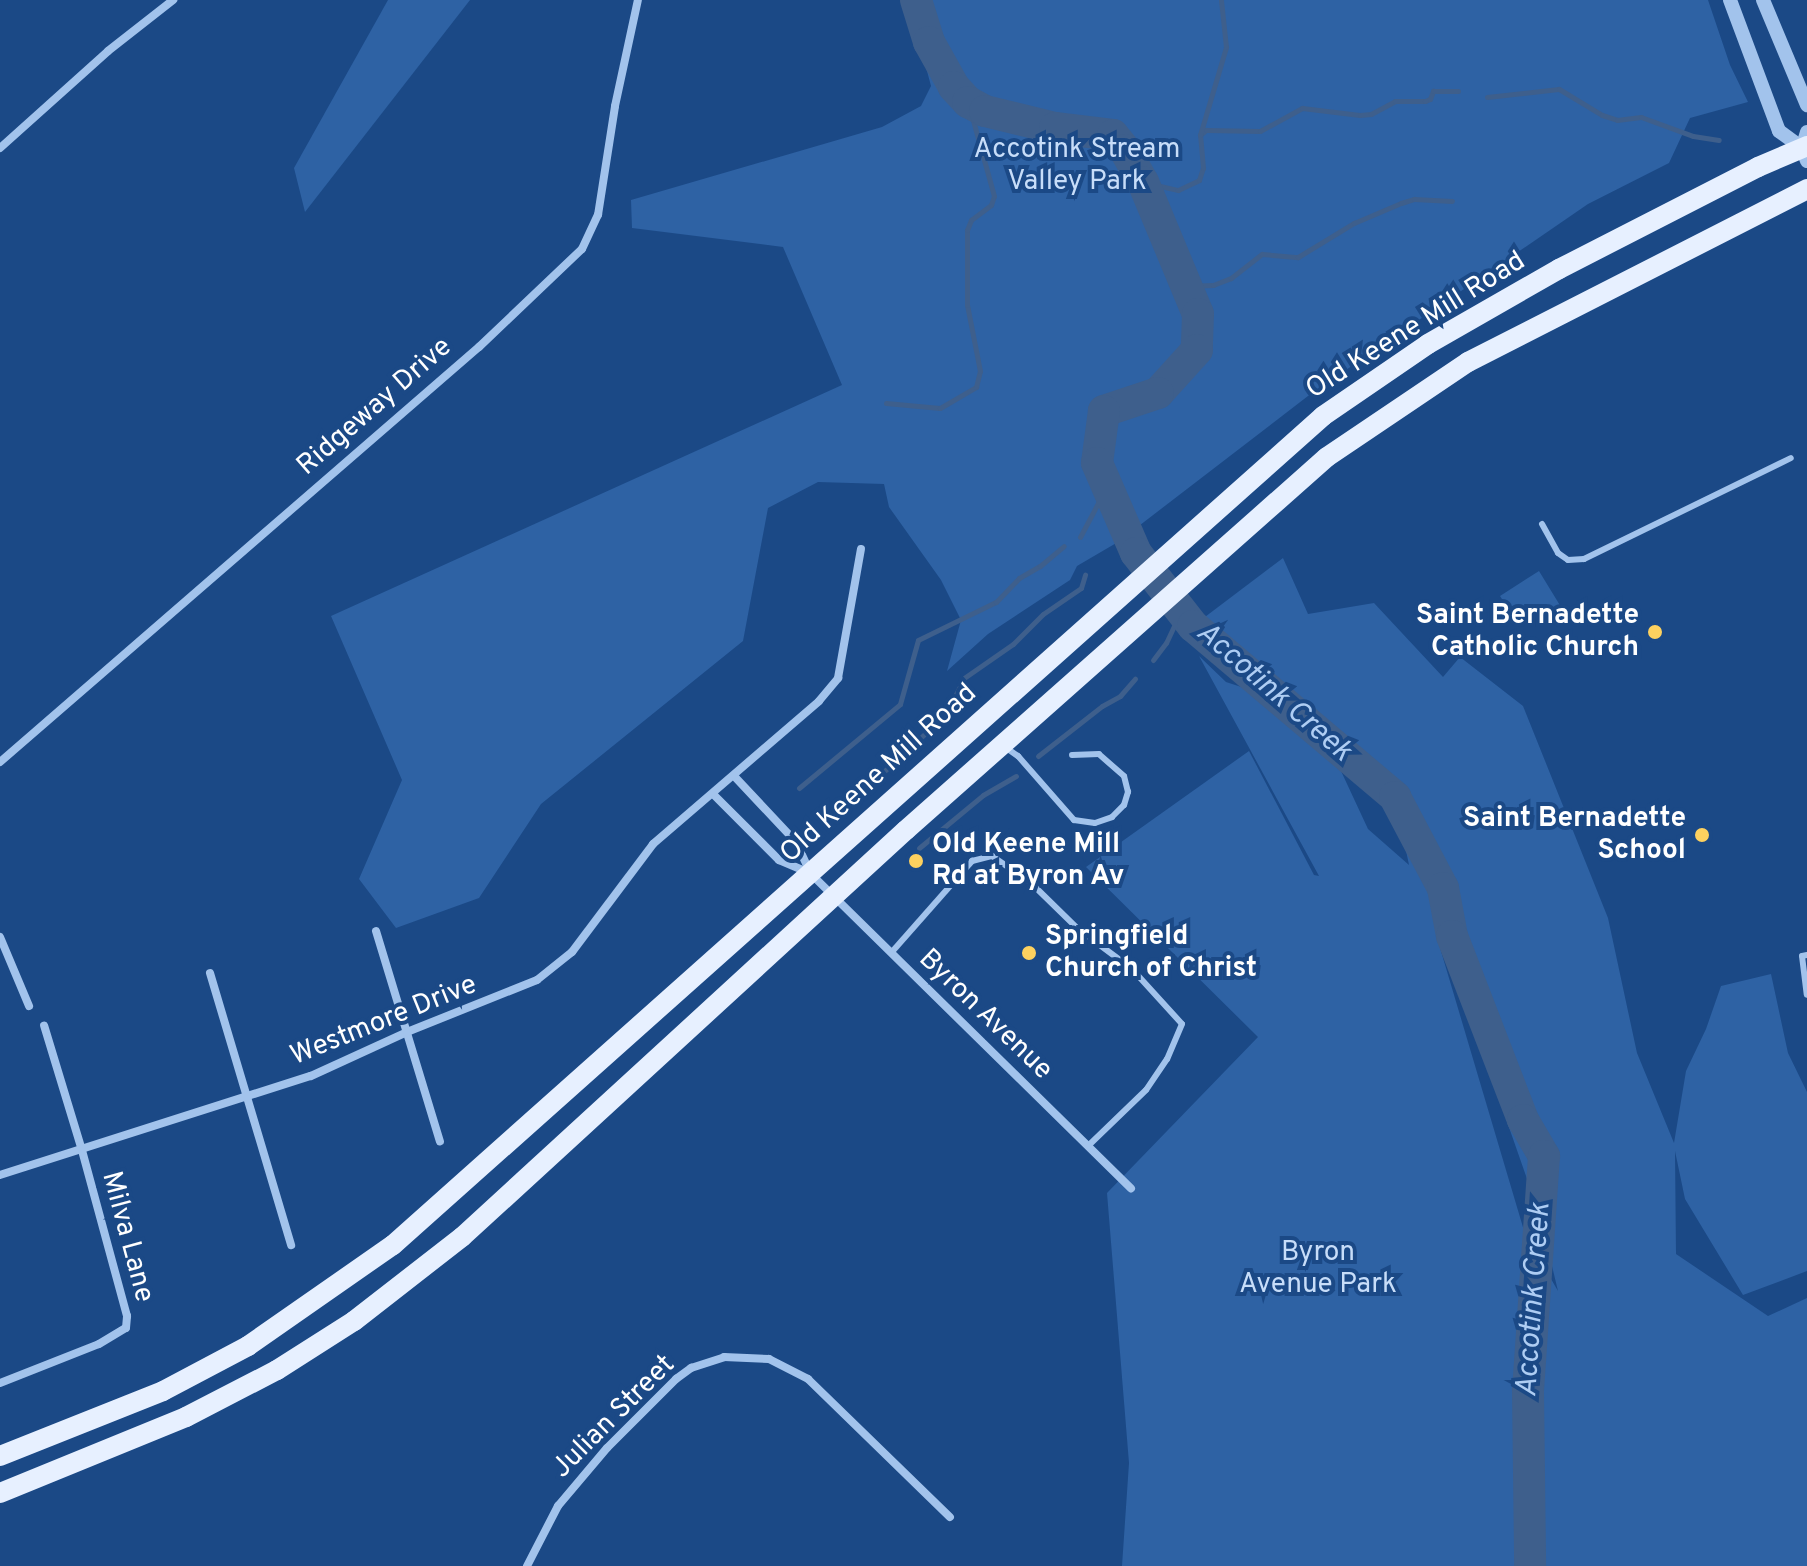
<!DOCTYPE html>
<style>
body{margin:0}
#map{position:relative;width:1807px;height:1566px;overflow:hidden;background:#1b4986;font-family:Overpass,sans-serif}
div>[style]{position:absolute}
.green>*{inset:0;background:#2e62a4}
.stream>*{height:5px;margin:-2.5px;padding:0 2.5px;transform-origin:2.5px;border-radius:2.5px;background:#3e5f8c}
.river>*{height:32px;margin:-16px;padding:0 16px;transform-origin:16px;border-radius:16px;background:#3e5f8c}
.service>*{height:6px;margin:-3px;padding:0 3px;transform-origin:3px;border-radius:3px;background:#a2c3ec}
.minor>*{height:8px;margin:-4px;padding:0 4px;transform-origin:4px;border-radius:4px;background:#a2c3ec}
.tertiary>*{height:14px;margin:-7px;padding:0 7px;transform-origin:7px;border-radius:7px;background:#a2c3ec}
.primary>*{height:20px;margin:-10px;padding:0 10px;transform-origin:10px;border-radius:10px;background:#e7f0ff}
.dots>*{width:22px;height:22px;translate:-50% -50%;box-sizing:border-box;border:4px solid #1b4986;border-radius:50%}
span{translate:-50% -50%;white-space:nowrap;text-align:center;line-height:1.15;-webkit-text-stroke:8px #1b4986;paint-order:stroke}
.park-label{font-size:28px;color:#c7ddf9}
.street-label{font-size:28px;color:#fff}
.poi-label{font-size:28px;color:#fff;font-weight:700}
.right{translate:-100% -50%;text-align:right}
.left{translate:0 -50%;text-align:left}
.water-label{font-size:30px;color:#aecdf3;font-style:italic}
</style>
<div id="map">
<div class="green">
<i style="clip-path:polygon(388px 0,470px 0,305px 212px,294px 168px)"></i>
<i style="clip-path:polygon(908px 0,1708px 0,1730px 65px,1748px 102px,1690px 118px,1669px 163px,1588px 204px,1308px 396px,1118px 542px,1077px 566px,1070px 580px,988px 634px,947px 671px,961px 620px,941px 580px,889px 507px,884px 484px,818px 482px,768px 508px,743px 641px,541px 804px,479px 898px,396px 928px,359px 879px,402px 780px,331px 616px,842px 385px,783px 247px,632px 228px,631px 200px,882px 127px,921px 106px,931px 86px)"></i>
<i style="clip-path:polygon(evenodd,1283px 558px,1308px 614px,1374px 603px,1443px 677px,1460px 657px,1523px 706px,1608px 918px,1637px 1053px,1674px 1143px,1686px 1071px,1706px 1029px,1721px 986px,1771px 974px,1788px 1053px,1807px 1092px,1807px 1271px,1743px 1295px,1685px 1199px,1675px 1151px,1676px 1254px,1768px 1316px,1807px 1298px,1807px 1566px,1122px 1566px,1129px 1463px,1107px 1193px,1258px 1037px,1086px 867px,1249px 751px,1314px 875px,1319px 876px,1199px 656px,1226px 682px,1269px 696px,1193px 626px,1283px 558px,1321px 728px,1395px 797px,1409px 865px,1368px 829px,1321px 728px,1283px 558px,1438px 941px,1453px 967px,1540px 1216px,1558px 1291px,1525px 1234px,1438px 941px)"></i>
<i style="clip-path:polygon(1539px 571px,1561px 607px,1542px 617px,1538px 612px,1518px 624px,1500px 596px)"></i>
</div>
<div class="stream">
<i style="left:1487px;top:97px;width:72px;rotate:-6.3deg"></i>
<i style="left:1559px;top:89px;width:50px;rotate:31.2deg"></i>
<i style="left:1602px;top:115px;width:16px;rotate:18deg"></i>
<i style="left:1617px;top:120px;width:24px;rotate:-7deg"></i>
<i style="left:1641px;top:117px;width:55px;rotate:20.1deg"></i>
<i style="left:1693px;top:136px;width:26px;rotate:9deg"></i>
<i style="left:1200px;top:135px;width:8px;rotate:-40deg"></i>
<i style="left:1206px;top:130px;width:54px;rotate:1.1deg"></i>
<i style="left:1260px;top:131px;width:48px;rotate:-28.7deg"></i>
<i style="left:1302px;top:108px;width:58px;rotate:6.9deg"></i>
<i style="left:1360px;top:115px;width:11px;rotate:-5deg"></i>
<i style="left:1371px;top:114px;width:27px;rotate:-28deg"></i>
<i style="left:1395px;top:101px;width:30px"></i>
<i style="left:1425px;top:101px;width:5px;rotate:-22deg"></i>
<i style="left:1430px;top:99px;width:9px;rotate:-69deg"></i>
<i style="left:1433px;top:91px;width:25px"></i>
<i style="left:1143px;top:182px;width:36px;rotate:13deg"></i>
<i style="left:1178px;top:190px;width:23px;rotate:-25deg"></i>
<i style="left:1199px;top:180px;width:13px;rotate:-72deg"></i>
<i style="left:1203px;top:168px;width:33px;rotate:-95deg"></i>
<i style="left:1200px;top:135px;width:92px;rotate:-73.5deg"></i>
<i style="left:1226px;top:47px;width:47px;rotate:-96.1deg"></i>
<i style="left:1186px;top:286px;width:27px;rotate:-2deg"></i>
<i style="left:1213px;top:285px;width:19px;rotate:-21deg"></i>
<i style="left:1231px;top:278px;width:39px;rotate:-38deg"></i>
<i style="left:1262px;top:254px;width:36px;rotate:5deg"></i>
<i style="left:1298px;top:257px;width:66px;rotate:-31.3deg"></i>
<i style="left:1354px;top:223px;width:51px;rotate:-23.1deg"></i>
<i style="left:1401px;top:203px;width:14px;rotate:-17deg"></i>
<i style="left:1414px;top:199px;width:38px;rotate:3deg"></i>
<i style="left:886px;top:403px;width:54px;rotate:5.3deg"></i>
<i style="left:940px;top:408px;width:42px;rotate:-30.3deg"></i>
<i style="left:976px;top:387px;width:16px;rotate:-76deg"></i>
<i style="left:980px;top:371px;width:67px;rotate:-101.1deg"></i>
<i style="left:967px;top:305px;width:75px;rotate:-90deg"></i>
<i style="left:967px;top:230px;width:11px;rotate:-68deg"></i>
<i style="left:971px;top:220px;width:25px;rotate:-37deg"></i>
<i style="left:991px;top:205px;width:9px;rotate:-72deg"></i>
<i style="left:994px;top:196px;width:98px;rotate:-105.5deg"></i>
<i style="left:1080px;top:537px;width:58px;rotate:-62.1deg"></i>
<i style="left:1153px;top:660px;width:21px;rotate:-53deg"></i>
<i style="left:1166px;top:643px;width:35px;rotate:-65deg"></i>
<i style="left:1038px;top:756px;width:81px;rotate:-38deg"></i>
<i style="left:1102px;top:706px;width:21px;rotate:-29deg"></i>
<i style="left:1120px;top:696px;width:23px;rotate:-49deg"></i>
<i style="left:799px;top:788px;width:131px;rotate:-39.7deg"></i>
<i style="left:900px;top:704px;width:66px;rotate:-74.3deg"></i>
<i style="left:918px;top:640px;width:87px;rotate:-26deg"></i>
<i style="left:996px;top:602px;width:33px;rotate:-46deg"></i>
<i style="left:1019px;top:578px;width:24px;rotate:-30deg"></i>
<i style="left:1040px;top:566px;width:31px;rotate:-40deg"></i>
<i style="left:840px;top:812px;width:125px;rotate:-42.7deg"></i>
<i style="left:932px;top:727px;width:30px;rotate:-50deg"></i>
<i style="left:951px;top:704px;width:29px;rotate:-63deg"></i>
<i style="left:964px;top:678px;width:60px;rotate:-34.8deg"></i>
<i style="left:1013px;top:644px;width:42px;rotate:-45deg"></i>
<i style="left:1043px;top:614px;width:46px;rotate:-34.4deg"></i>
<i style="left:1081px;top:588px;width:14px;rotate:-73deg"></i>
<i style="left:919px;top:848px;width:83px;rotate:-39.6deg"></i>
<i style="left:983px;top:795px;width:38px;rotate:-30deg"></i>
</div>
<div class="river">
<i style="left:916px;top:0;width:44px;rotate:72.8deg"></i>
<i style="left:929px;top:42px;width:51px;rotate:60.9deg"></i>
<i style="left:954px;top:87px;width:21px;rotate:47deg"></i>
<i style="left:968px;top:102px;width:19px;rotate:28deg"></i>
<i style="left:985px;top:111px;width:72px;rotate:13.7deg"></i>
<i style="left:1055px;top:128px;width:58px;rotate:6.9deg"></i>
<i style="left:1113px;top:135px;width:19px;rotate:51deg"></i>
<i style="left:1125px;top:150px;width:37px;rotate:61deg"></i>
<i style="left:1143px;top:182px;width:143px;rotate:67.4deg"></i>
<i style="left:1198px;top:314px;width:36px;rotate:92deg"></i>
<i style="left:1197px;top:350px;width:58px;rotate:132.2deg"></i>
<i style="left:1158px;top:393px;width:57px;rotate:161.6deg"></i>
<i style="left:1104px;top:411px;width:52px;rotate:97.7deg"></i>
<i style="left:1097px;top:463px;width:98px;rotate:66.6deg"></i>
<i style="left:1136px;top:553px;width:93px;rotate:52deg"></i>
<i style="left:1193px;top:626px;width:265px;rotate:40.2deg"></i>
<i style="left:1395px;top:797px;width:103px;rotate:62.2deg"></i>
<i style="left:1443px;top:888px;width:49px;rotate:79.4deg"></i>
<i style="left:1452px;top:936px;width:197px;rotate:68.9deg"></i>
<i style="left:1523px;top:1120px;width:42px;rotate:59.7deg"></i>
<i style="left:1544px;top:1156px;width:236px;rotate:93.9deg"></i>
<i style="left:1528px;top:1391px;width:175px;rotate:89.3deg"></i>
</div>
<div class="service">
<i style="left:1542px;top:524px;width:33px;rotate:61deg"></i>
<i style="left:1558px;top:553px;width:12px;rotate:35deg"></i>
<i style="left:1568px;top:560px;width:16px;rotate:-4deg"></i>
<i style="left:1584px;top:559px;width:230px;rotate:-26deg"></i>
<i style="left:1005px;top:747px;width:16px;rotate:35deg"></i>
<i style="left:1018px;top:756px;width:85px;rotate:48.8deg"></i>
<i style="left:1074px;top:820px;width:21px;rotate:8deg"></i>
<i style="left:1095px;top:823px;width:18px;rotate:-19deg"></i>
<i style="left:1112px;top:817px;width:17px;rotate:-45deg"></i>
<i style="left:1124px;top:805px;width:14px;rotate:-73deg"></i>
<i style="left:1128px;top:792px;width:16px;rotate:-104deg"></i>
<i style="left:1124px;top:776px;width:33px;rotate:-139deg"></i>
<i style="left:1099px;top:754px;width:27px;rotate:178deg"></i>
<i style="left:891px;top:953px;width:123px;rotate:-48.6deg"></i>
<i style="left:972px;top:861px;width:21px;rotate:-14deg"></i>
<i style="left:992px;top:856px;width:46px;rotate:34.4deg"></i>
<i style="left:1030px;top:882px;width:66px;rotate:44.4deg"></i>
<i style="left:1077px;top:928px;width:69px;rotate:36.7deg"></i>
<i style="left:1132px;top:969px;width:74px;rotate:47.7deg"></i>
<i style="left:1182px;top:1024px;width:38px;rotate:113deg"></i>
<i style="left:1167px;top:1059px;width:37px;rotate:124deg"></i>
<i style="left:1146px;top:1090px;width:81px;rotate:136deg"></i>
<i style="left:1807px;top:955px;width:5px;rotate:169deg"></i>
<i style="left:1802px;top:956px;width:39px;rotate:83deg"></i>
</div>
<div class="minor">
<i style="left:0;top:148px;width:145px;rotate:-41.9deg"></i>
<i style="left:108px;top:51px;width:83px;rotate:-38.1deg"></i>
<i style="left:0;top:762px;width:634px;rotate:-40.91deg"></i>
<i style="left:479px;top:347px;width:142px;rotate:-43.6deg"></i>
<i style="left:582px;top:249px;width:38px;rotate:-65deg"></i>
<i style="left:598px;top:215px;width:110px;rotate:-81.1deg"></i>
<i style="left:615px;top:106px;width:108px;rotate:-77.8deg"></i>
<i style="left:735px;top:777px;width:89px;rotate:46.8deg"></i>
<i style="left:796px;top:842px;width:33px;rotate:65deg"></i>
<i style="left:714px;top:795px;width:92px;rotate:45deg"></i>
<i style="left:779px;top:860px;width:34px;rotate:23deg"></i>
<i style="left:810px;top:873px;width:450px;rotate:44.5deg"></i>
<i style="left:376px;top:931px;width:220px;rotate:73.1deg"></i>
<i style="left:0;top:937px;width:75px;rotate:67.2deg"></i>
<i style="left:210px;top:973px;width:284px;rotate:73.4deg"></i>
<i style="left:0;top:1175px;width:326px;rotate:-17.7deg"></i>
<i style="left:311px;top:1076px;width:106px;rotate:-24.6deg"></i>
<i style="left:407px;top:1032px;width:140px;rotate:-21.8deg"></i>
<i style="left:537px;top:980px;width:45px;rotate:-38.7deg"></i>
<i style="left:572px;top:952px;width:135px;rotate:-53.1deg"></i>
<i style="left:653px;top:844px;width:219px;rotate:-40.7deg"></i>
<i style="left:819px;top:701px;width:30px;rotate:-50deg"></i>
<i style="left:838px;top:678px;width:131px;rotate:-79.9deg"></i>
<i style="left:0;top:1383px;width:106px;rotate:-21.5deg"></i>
<i style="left:99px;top:1344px;width:31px;rotate:-31deg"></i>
<i style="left:126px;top:1328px;width:12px;rotate:-85deg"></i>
<i style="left:127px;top:1316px;width:175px;rotate:-105.2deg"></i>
<i style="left:81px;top:1147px;width:127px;rotate:-106.9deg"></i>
<i style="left:527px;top:1566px;width:68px;rotate:-62.7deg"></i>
<i style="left:558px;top:1506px;width:76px;rotate:-49.8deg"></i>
<i style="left:607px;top:1448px;width:98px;rotate:-45deg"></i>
<i style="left:676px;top:1379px;width:19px;rotate:-36deg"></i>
<i style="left:691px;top:1368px;width:35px;rotate:-18deg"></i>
<i style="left:724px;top:1357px;width:45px;rotate:2.5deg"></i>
<i style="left:769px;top:1359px;width:44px;rotate:27.1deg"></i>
<i style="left:808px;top:1379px;width:198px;rotate:44.2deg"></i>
</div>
<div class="tertiary">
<i style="left:1730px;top:0;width:140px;rotate:69.5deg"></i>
<i style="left:1779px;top:131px;width:29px;rotate:36deg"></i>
<i style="left:1763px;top:0;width:114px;rotate:67.3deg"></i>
<i style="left:1807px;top:132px;width:17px;rotate:107deg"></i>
<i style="left:1802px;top:148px;width:14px;rotate:69deg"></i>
</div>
<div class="primary">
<i style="left:0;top:1456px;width:175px;rotate:-21.7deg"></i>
<i style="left:163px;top:1391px;width:96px;rotate:-27.9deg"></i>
<i style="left:248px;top:1346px;width:177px;rotate:-34.9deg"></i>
<i style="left:393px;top:1245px;width:1246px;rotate:-41.71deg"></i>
<i style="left:1323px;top:416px;width:127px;rotate:-34.4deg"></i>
<i style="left:1428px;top:344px;width:151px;rotate:-29.8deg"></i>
<i style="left:1559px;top:269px;width:224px;rotate:-27.1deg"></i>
<i style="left:1758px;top:167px;width:53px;rotate:-23.2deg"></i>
<i style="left:0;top:1493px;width:201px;rotate:-22.2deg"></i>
<i style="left:186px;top:1417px;width:102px;rotate:-27.3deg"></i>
<i style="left:277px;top:1370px;width:91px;rotate:-32.5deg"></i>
<i style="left:354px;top:1321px;width:137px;rotate:-37.9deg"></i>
<i style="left:462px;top:1237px;width:602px;rotate:-42.51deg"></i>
<i style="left:906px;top:830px;width:562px;rotate:-41.54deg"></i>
<i style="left:1327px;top:457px;width:170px;rotate:-34deg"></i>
<i style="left:1468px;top:362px;width:381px;rotate:-27deg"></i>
</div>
<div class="dots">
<i style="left:1655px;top:632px;background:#fdd15f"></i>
<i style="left:1702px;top:835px;background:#fdd15f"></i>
<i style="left:916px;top:861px;background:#fdd15f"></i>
<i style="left:1029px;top:953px;background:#fdd15f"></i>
</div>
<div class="park-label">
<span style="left:1077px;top:166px">Accotink Stream<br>Valley Park</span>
<span style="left:1318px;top:1269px">Byron<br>Avenue Park</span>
</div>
<div class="street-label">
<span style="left:1416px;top:326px;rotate:-32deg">Old Keene Mill Road</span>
<span style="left:375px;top:407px;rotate:-41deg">Ridgeway Drive</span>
<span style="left:879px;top:774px;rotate:-42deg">Old Keene Mill Road</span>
<span style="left:985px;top:1015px;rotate:44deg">Byron Avenue</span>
<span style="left:384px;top:1021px;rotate:-22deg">Westmore Drive</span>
<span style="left:127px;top:1237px;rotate:75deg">Milva Lane</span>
<span style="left:614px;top:1417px;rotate:-45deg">Julian Street</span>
</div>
<div class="poi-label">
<span class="right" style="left:1639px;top:632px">Saint Bernadette<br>Catholic Church</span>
<span class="right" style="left:1686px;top:835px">Saint Bernadette<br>School</span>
<span class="left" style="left:932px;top:861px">Old Keene Mill<br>Rd at Byron Av</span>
<span class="left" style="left:1045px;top:953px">Springfield<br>Church of Christ</span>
</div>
<div class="water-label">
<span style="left:1273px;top:693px;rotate:41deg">Accotink Creek</span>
<span style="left:1535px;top:1300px;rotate:-86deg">Accotink Creek</span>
</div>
</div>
